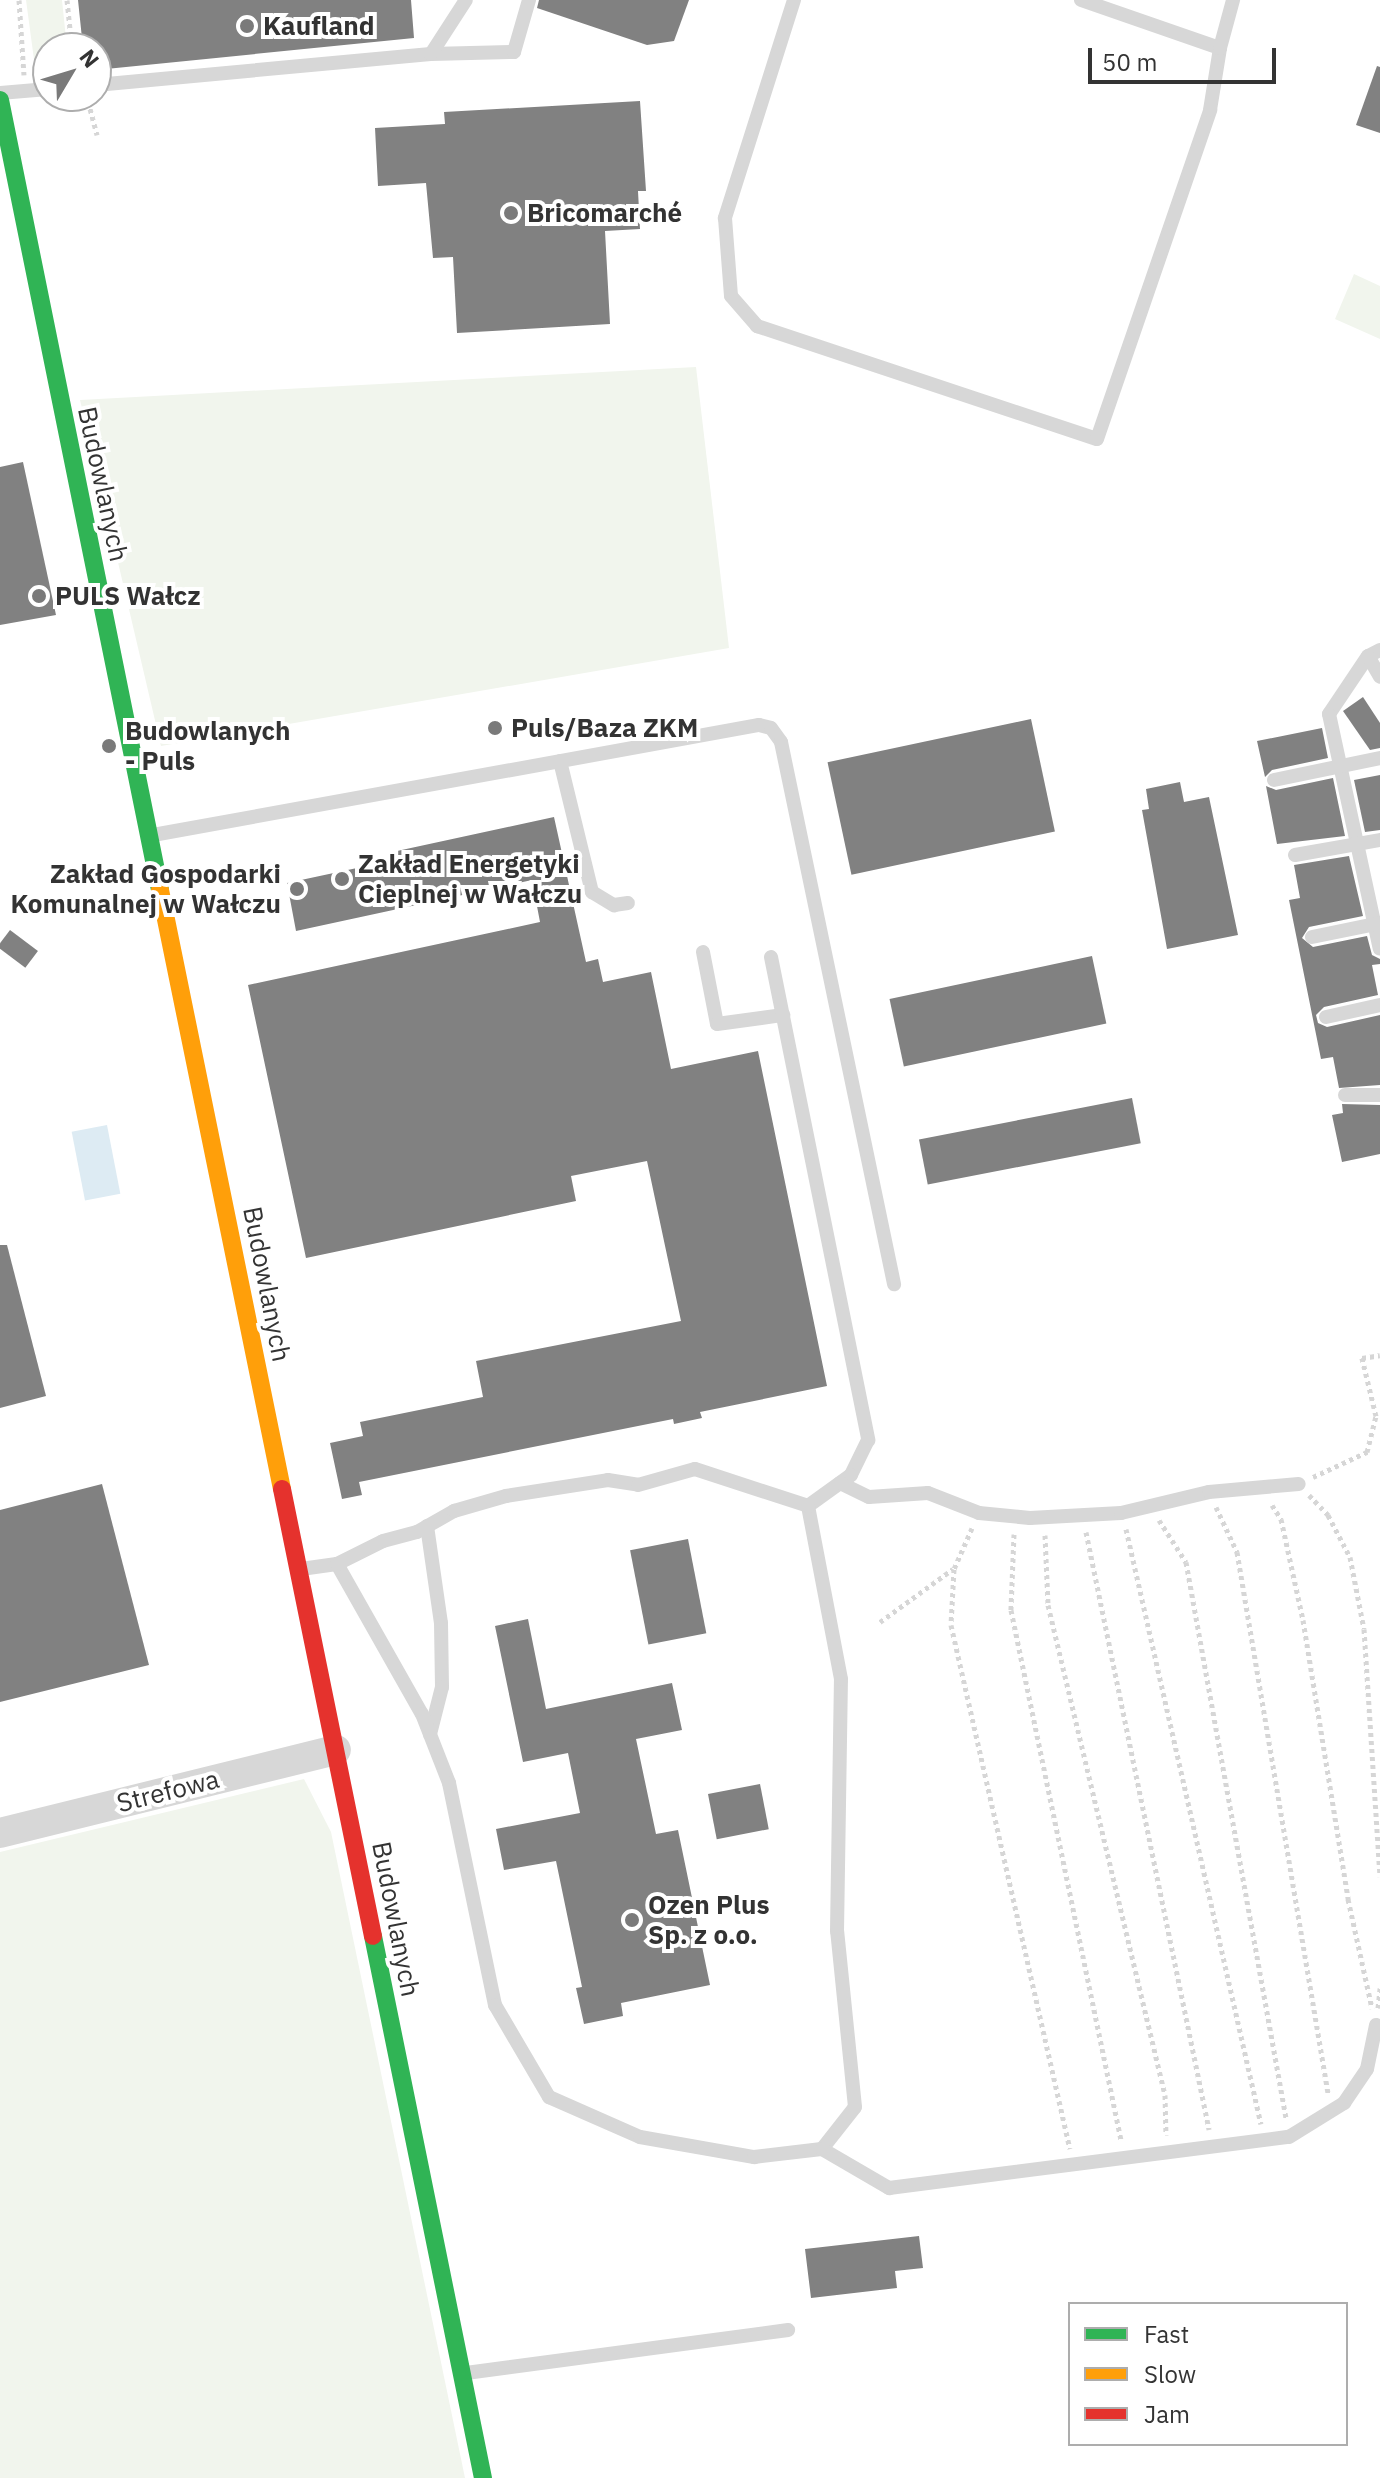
<!DOCTYPE html>
<meta charset="utf-8">
<style>
body{margin:0}
#map{position:relative;width:1380px;height:2478px;overflow:hidden;background:#fff;font-family:"IBM Plex Sans",sans-serif}
div>[style]{position:absolute}
.green>*{inset:0;background:#f1f5ed}
.water>*{inset:0;background:#ddebf3;transform-origin:0 0}
.building>*{inset:0;background:#818181;transform-origin:0 0}
.path>*{height:5px;margin-top:-2.5px;transform-origin:0;background:repeating-linear-gradient(90deg,#d6d6d6 0 4px,transparent 0 8px)}
.lane>*{height:14px;margin:-7px;padding:0 7px;transform-origin:7px;border-radius:7px;background:#d7d7d7}
.street>*{height:30px;margin:-15px;padding:0 15px;transform-origin:15px;border-radius:15px;background:#d7d7d7}
.fast>*{height:18px;margin:-9px;padding:0 9px;transform-origin:9px;border-radius:9px;background:#30b455}
.slow>*{height:18px;margin:-9px;padding:0 9px;transform-origin:9px;border-radius:9px;background:#ff9f0a}
.jam>*{height:18px;margin:-9px;padding:0 9px;transform-origin:9px;border-radius:9px;background:#e5322d}
.dots>*{width:22px;height:22px;translate:-50% -50%;box-sizing:border-box;border:4px solid #fff;border-radius:50%}
span{translate:-50% -50%;white-space:nowrap;text-align:center;line-height:1.15;-webkit-text-stroke:8px #fff;paint-order:stroke}
.poi-label{font-size:26px;color:#333;font-weight:700}
.left{translate:0 -50%;text-align:left}
.right{translate:-100% -50%;text-align:right}
.street-label{font-size:26px;color:#333}
.legend{position:absolute;left:1068px;top:2302px;width:280px;height:144px;box-sizing:border-box;background:#fff;border:2px solid #adadad;margin:0;padding:10px 14px;list-style:none;font-size:24px;color:#333}
.legend li{display:flex;align-items:center;gap:16px;height:40px}
.legend b{width:40px;border:2px solid #adadad}
.north{position:absolute;left:32px;top:32px;width:80px;height:80px;box-sizing:border-box;background:#fff;border:2px solid #adadad;border-radius:50%;rotate:52deg;font-size:22px;font-weight:700;line-height:32px;text-align:center;color:#333}
.north::after{content:'';display:block;margin:auto;width:28px;height:36px;background:#7a7a7a;clip-path:polygon(50% 0,100% 100%,50% 72%,0 100%)}
.scale{position:absolute;left:1088px;top:48px;width:188px;height:36px;box-sizing:border-box;border:4px solid #333;border-top:0;padding-left:10px;font-size:24px;line-height:28px;white-space:nowrap;color:#333;-webkit-text-stroke:6px #fff;paint-order:stroke}
</style>
<div id="map">
<div class="green">
<i style="clip-path:polygon(26px 0,62px 0,67px 48px,48px 48px,48px 84px,37px 82px)"></i>
<i style="clip-path:polygon(1354px 274px,1380px 286px,1380px 339px,1335px 319px)"></i>
<i style="clip-path:polygon(696px 367px,729px 648px,161px 746px,80px 400px)"></i>
<i style="clip-path:polygon(304px 1779px,331px 1832px,465px 2478px,0 2478px,0 1852px)"></i>
</div>
<div class="water">
<i style="left:107px;top:1125px;width:70px;height:36px;rotate:79deg"></i>
</div>
<div class="building">
<i style="clip-path:polygon(78px 0,411px 0,414px 38px,96px 70px,96px 48px,83px 48px)"></i>
<i style="clip-path:polygon(539px 0,689px 0,674px 41px,647px 45px,537px 8px)"></i>
<i style="clip-path:polygon(1377px 66px,1380px 67px,1380px 133px,1356px 125px)"></i>
<i style="clip-path:polygon(640px 101px,646px 191px,638px 191px,640px 229px,605px 231px,610px 324px,457px 333px,453px 257px,433px 258px,426px 183px,378px 186px,375px 128px,445px 124px,444px 112px)"></i>
<i style="clip-path:polygon(23px 462px,56px 615px,0 625px,0 467px)"></i>
<i style="clip-path:polygon(1363px 697px,1380px 723px,1380px 748px,1370px 750px,1343px 711px)"></i>
<i style="left:1031px;top:719px;width:115px;height:208px;rotate:78deg"></i>
<i style="clip-path:polygon(1322px 728px,1328px 758px,1272px 770px,1265px 777px,1257px 741px)"></i>
<i style="clip-path:polygon(1380px 775px,1380px 830px,1365px 832px,1354px 780px)"></i>
<i style="clip-path:polygon(1333px 778px,1345px 836px,1277px 844px,1266px 786px,1276px 790px)"></i>
<i style="clip-path:polygon(1180px 782px,1184px 802px,1209px 797px,1238px 935px,1167px 949px,1142px 810px,1149px 809px,1146px 789px)"></i>
<i style="clip-path:polygon(554px 817px,586px 962px,598px 959px,603px 982px,651px 972px,671px 1069px,758px 1051px,827px 1386px,700px 1412px,702px 1418px,674px 1424px,673px 1419px,359px 1482px,362px 1495px,342px 1499px,330px 1443px,363px 1436px,360px 1422px,483px 1397px,476px 1361px,681px 1321px,647px 1161px,571px 1176px,576px 1201px,306px 1258px,248px 985px,540px 922px,532px 880px,296px 931px,287px 883px,399px 859px,397px 851px)"></i>
<i style="clip-path:polygon(1349px 856px,1363px 916px,1309px 927px,1302px 938px,1313px 947px,1367px 936px,1372px 955px,1380px 959px,1380px 964px,1372px 965px,1378px 995px,1324px 1007px,1316px 1015px,1318px 1023px,1327px 1027px,1380px 1015px,1380px 1085px,1339px 1088px,1333px 1057px,1321px 1059px,1289px 900px,1300px 898px,1294px 865px)"></i>
<i style="left:10px;top:930px;width:35px;height:21px;rotate:37deg"></i>
<i style="left:1092px;top:956px;width:69px;height:207px;rotate:78deg"></i>
<i style="left:1132px;top:1098px;width:46px;height:217px;rotate:79deg"></i>
<i style="clip-path:polygon(1342px 1104px,1380px 1105px,1380px 1154px,1342px 1162px,1332px 1115px,1343px 1113px)"></i>
<i style="clip-path:polygon(0 1245px,7px 1245px,46px 1396px,0 1408px)"></i>
<i style="clip-path:polygon(102px 1484px,149px 1665px,0 1702px,0 1510px)"></i>
<i style="left:688px;top:1539px;width:96px;height:59px;rotate:79deg"></i>
<i style="clip-path:polygon(528px 1619px,546px 1709px,672px 1683px,682px 1730px,636px 1739px,656px 1834px,678px 1830px,710px 1985px,621px 2003px,623px 2016px,584px 2024px,576px 1988px,582px 1987px,556px 1861px,504px 1870px,496px 1829px,580px 1813px,568px 1753px,523px 1762px,495px 1626px)"></i>
<i style="left:760px;top:1784px;width:46px;height:53px;rotate:79deg"></i>
<i style="clip-path:polygon(919px 2236px,923px 2268px,895px 2271px,897px 2288px,811px 2298px,805px 2249px)"></i>
</div>
<div class="path">
<i style="left:19px;top:0;width:75px;rotate:86.2deg"></i>
<i style="left:67px;top:0;width:48px;rotate:84.1deg"></i>
<i style="left:88px;top:101px;width:35px;rotate:75deg"></i>
<i style="left:1313px;top:1477px;width:60px;rotate:-24.8deg"></i>
<i style="left:1367px;top:1452px;width:37px;rotate:-76deg"></i>
<i style="left:1376px;top:1416px;width:60px;rotate:-103.6deg"></i>
<i style="left:1362px;top:1358px;width:18px;rotate:-9deg"></i>
<i style="left:1309px;top:1495px;width:28px;rotate:46deg"></i>
<i style="left:1328px;top:1515px;width:47px;rotate:62.4deg"></i>
<i style="left:1350px;top:1557px;width:73px;rotate:79deg"></i>
<i style="left:1364px;top:1629px;width:248px;rotate:86.3deg"></i>
<i style="left:1272px;top:1505px;width:17px;rotate:57deg"></i>
<i style="left:1281px;top:1519px;width:103px;rotate:77.7deg"></i>
<i style="left:1303px;top:1620px;width:283px;rotate:80.8deg"></i>
<i style="left:1348px;top:1899px;width:112px;rotate:77.6deg"></i>
<i style="left:1216px;top:1507px;width:50px;rotate:65deg"></i>
<i style="left:1237px;top:1552px;width:549px;rotate:80.45deg"></i>
<i style="left:1159px;top:1520px;width:50px;rotate:57.3deg"></i>
<i style="left:1186px;top:1562px;width:565px;rotate:79.8deg"></i>
<i style="left:972px;top:1528px;width:45px;rotate:113.7deg"></i>
<i style="left:954px;top:1569px;width:56px;rotate:93.1deg"></i>
<i style="left:951px;top:1625px;width:537px;rotate:77.21deg"></i>
<i style="left:1126px;top:1529px;width:610px;rotate:77.22deg"></i>
<i style="left:1086px;top:1532px;width:610px;rotate:78.36deg"></i>
<i style="left:1014px;top:1534px;width:76px;rotate:92.3deg"></i>
<i style="left:1011px;top:1610px;width:541px;rotate:78.27deg"></i>
<i style="left:1045px;top:1535px;width:70px;rotate:87.5deg"></i>
<i style="left:1048px;top:1605px;width:504px;rotate:76.57deg"></i>
<i style="left:1165px;top:2095px;width:40px;rotate:88.6deg"></i>
<i style="left:880px;top:1622px;width:90px;rotate:-36deg"></i>
<i style="left:1378px;top:2008px;width:20px;rotate:-84deg"></i>
</div>
<div class="lane">
<i style="left:794px;top:0;width:229px;rotate:107.6deg"></i>
<i style="left:725px;top:218px;width:78px;rotate:85.6deg"></i>
<i style="left:731px;top:296px;width:40px;rotate:49deg"></i>
<i style="left:757px;top:326px;width:358px;rotate:18.4deg"></i>
<i style="left:1097px;top:439px;width:348px;rotate:-71deg"></i>
<i style="left:1210px;top:110px;width:63px;rotate:-80.8deg"></i>
<i style="left:1081px;top:0;width:147px;rotate:19.1deg"></i>
<i style="left:1220px;top:48px;width:50px;rotate:-74.8deg"></i>
<i style="left:431px;top:54px;width:83px;rotate:-1.4deg"></i>
<i style="left:514px;top:52px;width:54px;rotate:-73.9deg"></i>
<i style="left:96px;top:85px;width:336px;rotate:-5.3deg"></i>
<i style="left:431px;top:54px;width:64px;rotate:-57.1deg"></i>
<i style="left:0;top:93px;width:48px;rotate:-4.8deg"></i>
<i style="left:1380px;top:650px;width:13px;rotate:153deg"></i>
<i style="left:1368px;top:656px;width:70px;rotate:123.9deg"></i>
<i style="left:1329px;top:714px;width:240px;rotate:77.8deg"></i>
<i style="left:1368px;top:656px;width:24px;rotate:60deg"></i>
<i style="left:560px;top:761px;width:135px;rotate:76.3deg"></i>
<i style="left:592px;top:892px;width:26px;rotate:31deg"></i>
<i style="left:614px;top:905px;width:14px;rotate:-8deg"></i>
<i style="left:1274px;top:780px;width:108px;rotate:-11.7deg"></i>
<i style="left:153px;top:835px;width:616px;rotate:-10.29deg"></i>
<i style="left:759px;top:725px;width:12px;rotate:14deg"></i>
<i style="left:771px;top:728px;width:17px;rotate:54deg"></i>
<i style="left:781px;top:742px;width:554px;rotate:78.22deg"></i>
<i style="left:1295px;top:855px;width:86px;rotate:-10deg"></i>
<i style="left:1312px;top:937px;width:69px;rotate:-11.6deg"></i>
<i style="left:703px;top:952px;width:73px;rotate:79deg"></i>
<i style="left:717px;top:1024px;width:67px;rotate:-7.8deg"></i>
<i style="left:771px;top:957px;width:493px;rotate:78.6deg"></i>
<i style="left:868px;top:1440px;width:39px;rotate:116deg"></i>
<i style="left:851px;top:1475px;width:53px;rotate:144.2deg"></i>
<i style="left:1326px;top:1017px;width:55px;rotate:-12.5deg"></i>
<i style="left:1345px;top:1095px;width:35px"></i>
<i style="left:840px;top:1483px;width:32px;rotate:26deg"></i>
<i style="left:869px;top:1497px;width:59px;rotate:-3.9deg"></i>
<i style="left:928px;top:1493px;width:55px;rotate:21.4deg"></i>
<i style="left:979px;top:1513px;width:51px;rotate:5.6deg"></i>
<i style="left:1030px;top:1518px;width:91px;rotate:-3.1deg"></i>
<i style="left:1121px;top:1513px;width:90px;rotate:-13.4deg"></i>
<i style="left:1209px;top:1492px;width:90px;rotate:-5.1deg"></i>
<i style="left:427px;top:1526px;width:98px;rotate:81.8deg"></i>
<i style="left:441px;top:1623px;width:64px;rotate:89.1deg"></i>
<i style="left:442px;top:1687px;width:49px;rotate:104.3deg"></i>
<i style="left:337px;top:1564px;width:172px;rotate:60.5deg"></i>
<i style="left:422px;top:1714px;width:74px;rotate:68.6deg"></i>
<i style="left:449px;top:1783px;width:227px;rotate:78.3deg"></i>
<i style="left:495px;top:2005px;width:107px;rotate:59.6deg"></i>
<i style="left:549px;top:2097px;width:99px;rotate:23.7deg"></i>
<i style="left:640px;top:2137px;width:116px;rotate:10deg"></i>
<i style="left:754px;top:2157px;width:68px;rotate:-6.7deg"></i>
<i style="left:822px;top:2149px;width:53px;rotate:-51.8deg"></i>
<i style="left:855px;top:2107px;width:177px;rotate:-95.8deg"></i>
<i style="left:837px;top:1931px;width:252px;rotate:-89.1deg"></i>
<i style="left:841px;top:1679px;width:176px;rotate:-100.8deg"></i>
<i style="left:301px;top:1569px;width:36px;rotate:-8deg"></i>
<i style="left:337px;top:1564px;width:51px;rotate:-26.6deg"></i>
<i style="left:383px;top:1541px;width:35px;rotate:-15deg"></i>
<i style="left:417px;top:1532px;width:43px;rotate:-29.6deg"></i>
<i style="left:454px;top:1511px;width:54px;rotate:-16.1deg"></i>
<i style="left:506px;top:1496px;width:103px;rotate:-8.9deg"></i>
<i style="left:608px;top:1480px;width:30px;rotate:9deg"></i>
<i style="left:638px;top:1485px;width:59px;rotate:-15.7deg"></i>
<i style="left:695px;top:1469px;width:119px;rotate:18.1deg"></i>
<i style="left:822px;top:2149px;width:78px;rotate:30.2deg"></i>
<i style="left:889px;top:2188px;width:403px;rotate:-7.3deg"></i>
<i style="left:1289px;top:2137px;width:65px;rotate:-31.7deg"></i>
<i style="left:1344px;top:2103px;width:41px;rotate:-55.9deg"></i>
<i style="left:1367px;top:2069px;width:45px;rotate:-78.4deg"></i>
<i style="left:466px;top:2373px;width:325px;rotate:-7.6deg"></i>
</div>
<div class="street">
<i style="left:0;top:1833px;width:346px;rotate:-13.9deg"></i>
</div>
<div class="fast">
<i style="left:0;top:100px;width:806px;rotate:78.55deg"></i>
<i style="left:373px;top:1936px;width:553px;rotate:78.53deg"></i>
</div>
<div class="slow">
<i style="left:160px;top:890px;width:611px;rotate:78.49deg"></i>
</div>
<div class="jam">
<i style="left:282px;top:1489px;width:456px;rotate:78.5deg"></i>
</div>
<div class="dots">
<i style="left:247px;top:26px;background:#7a7a7a"></i>
<i style="left:511px;top:213px;background:#7a7a7a"></i>
<i style="left:39px;top:596px;background:#7a7a7a"></i>
<i style="left:495px;top:728px;background:#7a7a7a"></i>
<i style="left:109px;top:746px;background:#7a7a7a"></i>
<i style="left:342px;top:879px;background:#7a7a7a"></i>
<i style="left:297px;top:889px;background:#7a7a7a"></i>
<i style="left:632px;top:1920px;background:#7a7a7a"></i>
</div>
<div class="poi-label">
<span class="left" style="left:263px;top:26px">Kaufland</span>
<span class="left" style="left:527px;top:213px">Bricomarché</span>
<span class="left" style="left:55px;top:596px">PULS Wałcz</span>
<span class="left" style="left:511px;top:728px">Puls/Baza ZKM</span>
<span class="left" style="left:125px;top:746px">Budowlanych<br>- Puls</span>
<span class="left" style="left:358px;top:879px">Zakład Energetyki<br>Cieplnej w Wałczu</span>
<span class="right" style="left:281px;top:889px">Zakład Gospodarki<br>Komunalnej w Wałczu</span>
<span class="left" style="left:648px;top:1920px">Ozen Plus<br>Sp. z o.o.</span>
</div>
<div class="street-label">
<span style="left:103px;top:484px;rotate:78deg">Budowlanych</span>
<span style="left:267px;top:1284px;rotate:79deg">Budowlanych</span>
<span style="left:168px;top:1791px;rotate:-14deg">Strefowa</span>
<span style="left:396px;top:1919px;rotate:79deg">Budowlanych</span>
</div>
<ul class="legend">
<li><b style="height:10px;background:#30b455"></b>Fast</li>
<li><b style="height:10px;background:#ff9f0a"></b>Slow</li>
<li><b style="height:10px;background:#e5322d"></b>Jam</li>
</ul>
<div class="north">N</div>
<div class="scale">50 m</div>
</div>
